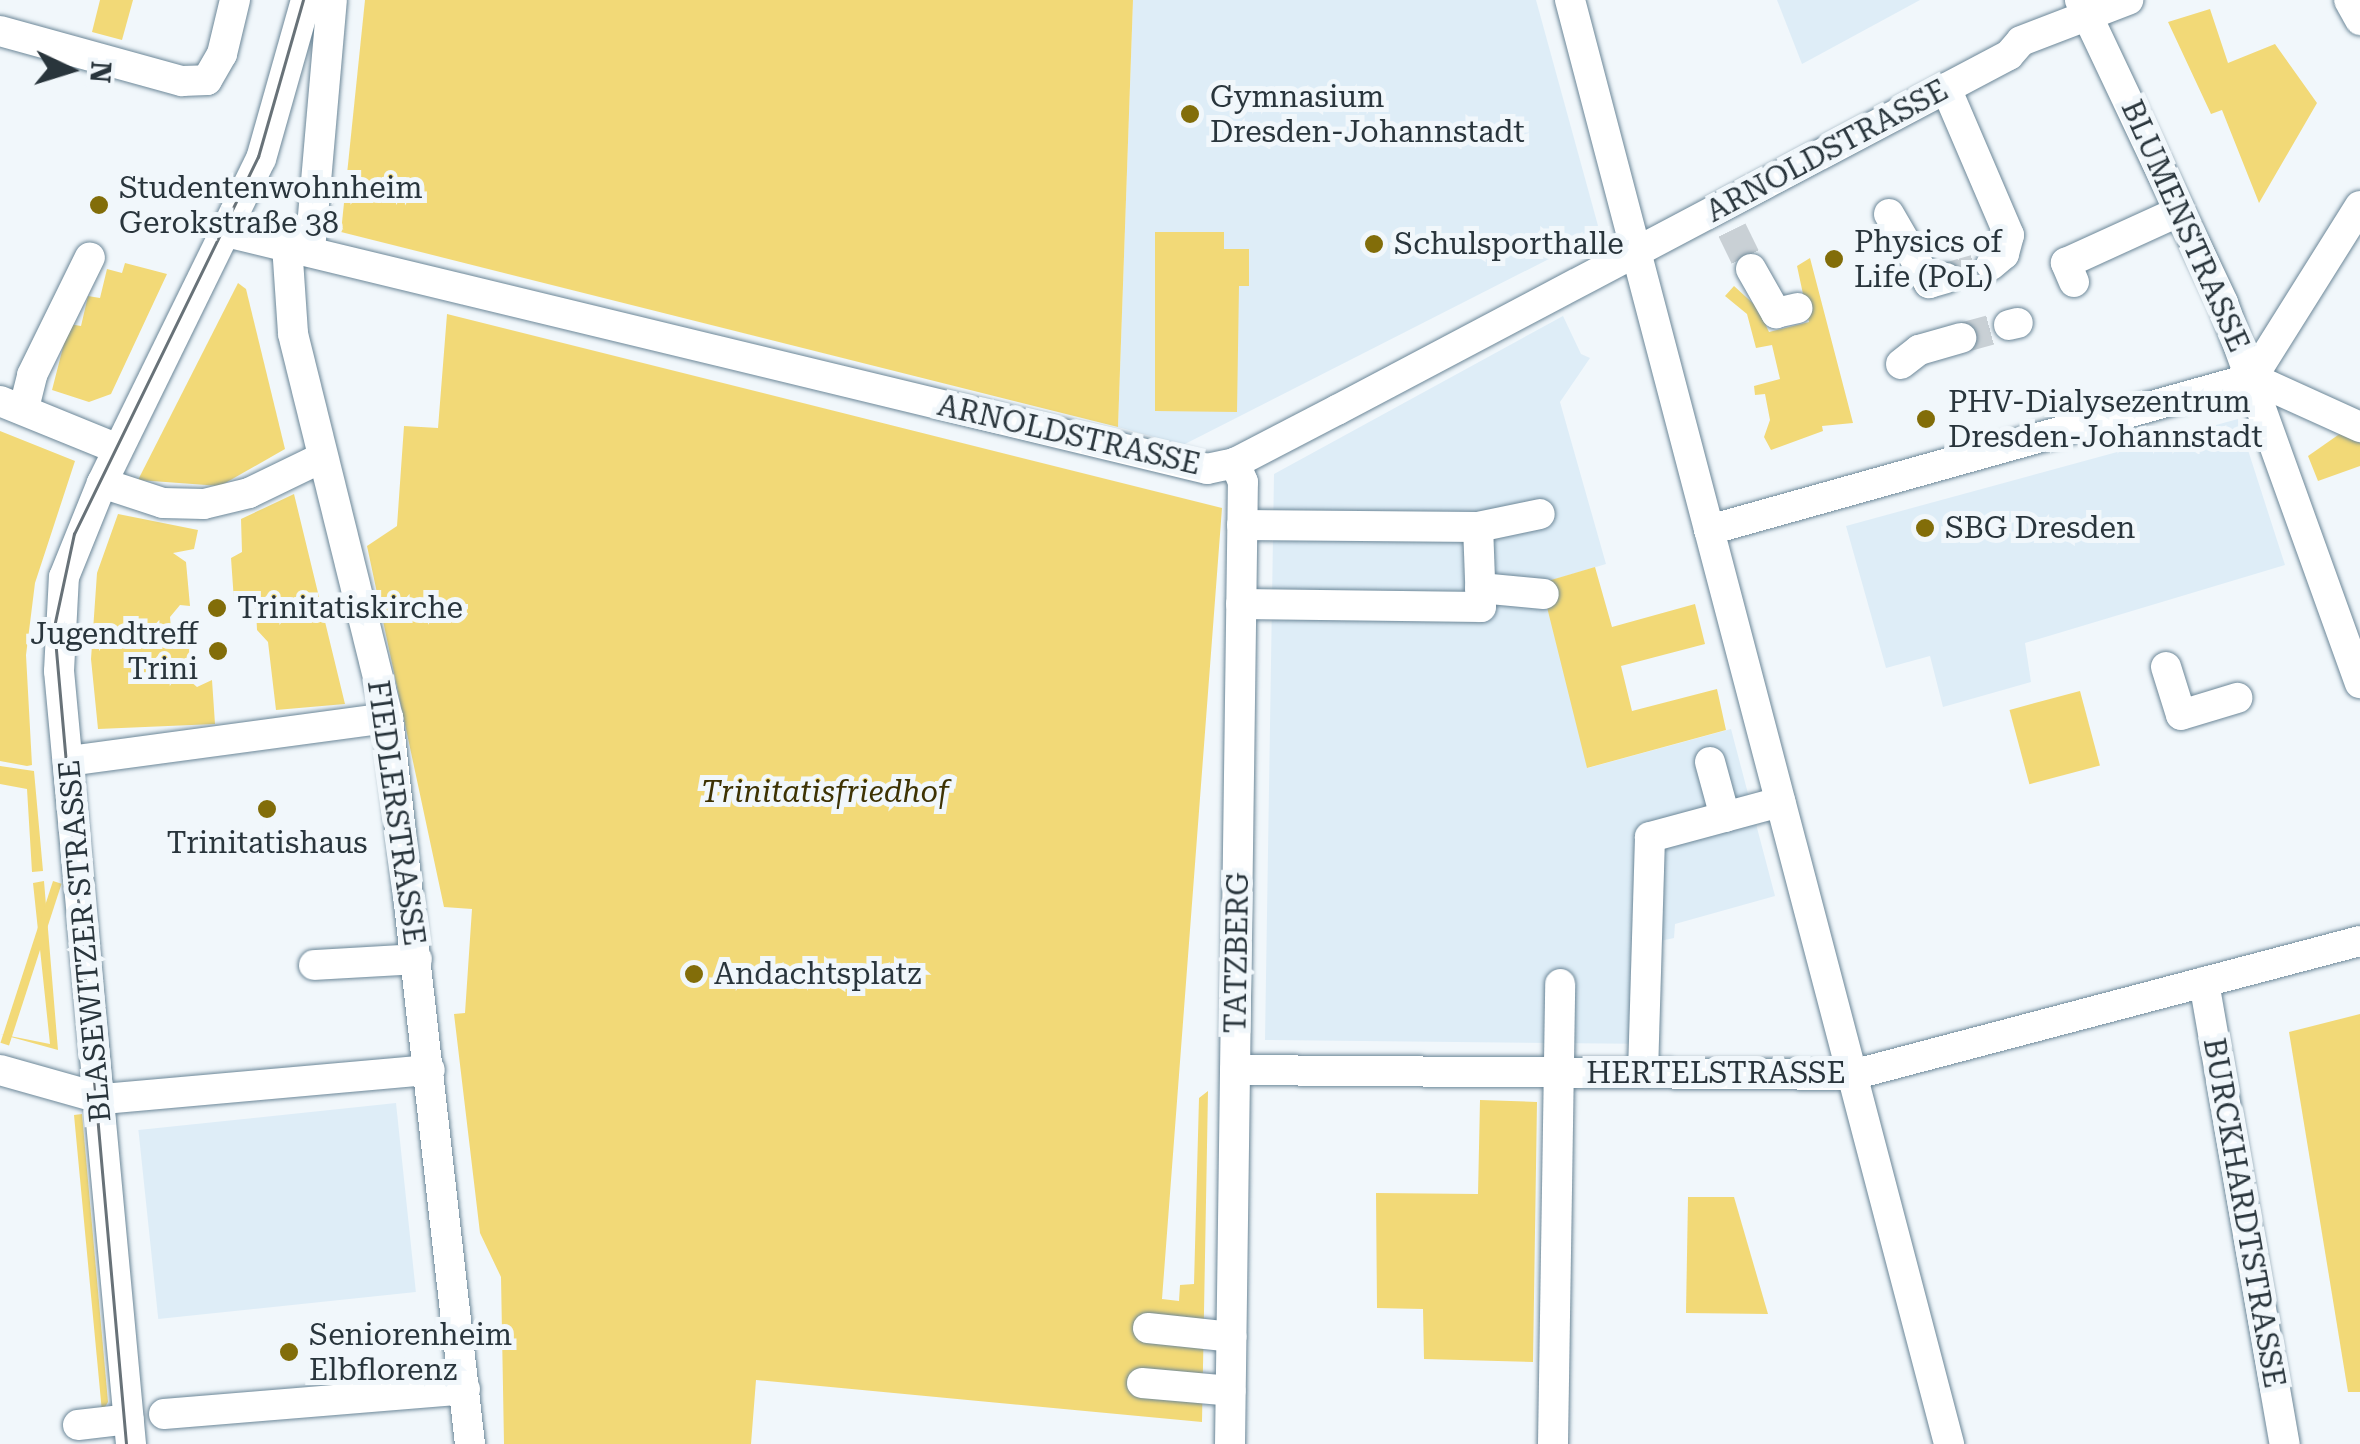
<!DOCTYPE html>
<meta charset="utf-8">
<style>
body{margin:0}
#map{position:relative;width:2360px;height:1444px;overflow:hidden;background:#f1f7fb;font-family:"Roboto Serif",serif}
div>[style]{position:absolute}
.built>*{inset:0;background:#deedf7;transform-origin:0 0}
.green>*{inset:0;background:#f2d977;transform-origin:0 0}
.minor-tunnel>*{height:30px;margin-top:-15px;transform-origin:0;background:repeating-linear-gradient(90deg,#c9d0d5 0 30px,transparent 0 45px)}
.roads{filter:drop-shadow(0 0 2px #6c8798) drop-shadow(0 0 2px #6c8798)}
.minor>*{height:30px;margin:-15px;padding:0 15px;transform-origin:15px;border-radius:15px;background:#fff}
.tram>*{height:2.5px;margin:-1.25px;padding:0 1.25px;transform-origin:1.25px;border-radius:1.25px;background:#687278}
.dots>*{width:28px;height:28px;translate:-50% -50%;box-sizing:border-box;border:5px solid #f1f7fb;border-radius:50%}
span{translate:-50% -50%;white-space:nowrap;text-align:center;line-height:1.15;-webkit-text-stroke:10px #f1f7fb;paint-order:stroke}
.poi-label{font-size:30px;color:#29353c}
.left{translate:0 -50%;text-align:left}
.right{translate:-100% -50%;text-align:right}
.street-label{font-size:30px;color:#29353c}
.park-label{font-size:30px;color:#3d3203;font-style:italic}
.north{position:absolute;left:20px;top:20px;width:100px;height:100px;-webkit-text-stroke:8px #f1f7fb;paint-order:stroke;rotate:94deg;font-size:28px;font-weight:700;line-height:40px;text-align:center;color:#29353c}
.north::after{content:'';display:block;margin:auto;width:35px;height:45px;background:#29353c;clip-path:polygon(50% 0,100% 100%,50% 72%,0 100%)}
</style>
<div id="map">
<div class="built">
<i style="clip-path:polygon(1133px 0,1536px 0,1600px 233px,1183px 445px,1118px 427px)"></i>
<i style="clip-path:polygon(1777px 0,1920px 0,1802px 64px)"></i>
<i style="clip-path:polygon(1563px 316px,1581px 354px,1590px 358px,1560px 402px,1606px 564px,1542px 583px,1588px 768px,1731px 729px,1775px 896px,1675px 924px,1674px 938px,1660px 941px,1659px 1044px,1265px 1040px,1274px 474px)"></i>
<i style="clip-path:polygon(2238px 419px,2285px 565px,2025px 643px,2031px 682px,1943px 707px,1930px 656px,1886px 668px,1846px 526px)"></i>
<i style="left:396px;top:1103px;width:190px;height:259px;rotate:84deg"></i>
</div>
<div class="green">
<i style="clip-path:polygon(100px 0,133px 0,122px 40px,92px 32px)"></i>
<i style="clip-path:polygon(365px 0,1133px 0,1118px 427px,341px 232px)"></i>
<i style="clip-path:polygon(2210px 9px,2228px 63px,2275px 44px,2317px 103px,2259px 203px,2222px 110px,2211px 114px,2168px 22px)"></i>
<i style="clip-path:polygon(1155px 232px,1224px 232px,1224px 249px,1249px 249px,1249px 286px,1239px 286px,1237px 412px,1155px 411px)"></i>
<i style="clip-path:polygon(1810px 258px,1853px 423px,1822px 426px,1823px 431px,1771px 450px,1764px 437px,1770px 420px,1765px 394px,1755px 395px,1754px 386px,1780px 379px,1772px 345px,1756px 348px,1747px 314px,1725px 296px,1734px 286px,1757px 307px,1769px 332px,1809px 322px,1797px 266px)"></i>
<i style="clip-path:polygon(125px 263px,167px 274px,111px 394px,89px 402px,52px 390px,69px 324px,81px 326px,88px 296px,100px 298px,107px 269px,122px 273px)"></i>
<i style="clip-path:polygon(238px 283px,246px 289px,285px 449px,220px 486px,138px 480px)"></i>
<i style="clip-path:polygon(447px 314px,1222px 508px,1162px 1299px,1179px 1301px,1180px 1285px,1194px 1284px,1199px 1098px,1208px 1091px,1202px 1422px,756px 1380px,751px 1444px,504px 1444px,501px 1277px,480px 1233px,454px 1014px,465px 1013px,472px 909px,444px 907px,367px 546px,397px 526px,404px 426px,438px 428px)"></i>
<i style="clip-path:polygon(0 431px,75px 461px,35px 583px,26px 655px,32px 765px,27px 766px,0 761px)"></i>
<i style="clip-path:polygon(2341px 433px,2360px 443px,2360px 466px,2318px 481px,2308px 456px)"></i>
<i style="clip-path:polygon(294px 494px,345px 704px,276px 710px,268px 642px,257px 630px,256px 609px,244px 599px,234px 601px,231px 558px,242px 552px,241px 519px)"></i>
<i style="clip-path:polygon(118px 514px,198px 530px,194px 549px,173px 553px,186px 562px,190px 606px,180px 605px,170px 617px,172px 640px,189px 647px,190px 681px,197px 687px,212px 680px,215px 724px,98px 729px,91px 659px,97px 573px)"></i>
<i style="clip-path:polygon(1595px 567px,1612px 627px,1695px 604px,1705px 644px,1621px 666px,1632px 711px,1717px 689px,1726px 730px,1587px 768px,1541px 583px)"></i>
<i style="left:2080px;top:691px;width:77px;height:73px;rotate:75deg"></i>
<i style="clip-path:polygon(0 766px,34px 771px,43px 871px,32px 872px,27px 789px,0 784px)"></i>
<i style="clip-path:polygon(44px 881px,58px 1050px,0 1034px,50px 1044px,33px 883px)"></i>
<i style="left:53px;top:881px;width:9px;height:170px;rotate:18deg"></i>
<i style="clip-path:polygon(2360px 1014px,2360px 1392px,2348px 1392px,2289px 1032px)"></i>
<i style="clip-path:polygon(1480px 1100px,1537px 1102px,1533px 1362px,1424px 1359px,1423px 1309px,1377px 1308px,1376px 1193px,1478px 1194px)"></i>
<i style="clip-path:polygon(82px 1114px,108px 1402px,102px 1412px,74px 1115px)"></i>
<i style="clip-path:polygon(1688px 1197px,1734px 1197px,1768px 1314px,1686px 1313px)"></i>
</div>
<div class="minor-tunnel">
<i style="left:1732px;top:230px;width:43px;rotate:64deg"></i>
<i style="left:1946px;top:278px;width:47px;rotate:-16.1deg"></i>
<i style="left:1961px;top:338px;width:50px;rotate:-15.2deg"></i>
</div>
<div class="roads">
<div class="minor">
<i style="left:1570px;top:0;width:1493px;rotate:75.29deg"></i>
<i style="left:2080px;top:0;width:335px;rotate:64.7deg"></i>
<i style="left:2223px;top:303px;width:404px;rotate:70.2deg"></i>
<i style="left:2349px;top:0;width:23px;rotate:61deg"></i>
<i style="left:0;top:31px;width:189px;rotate:15.4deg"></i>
<i style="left:182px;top:81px;width:25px;rotate:-2deg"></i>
<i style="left:207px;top:80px;width:30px;rotate:-60deg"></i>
<i style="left:222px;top:54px;width:56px;rotate:-76.5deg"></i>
<i style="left:1946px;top:88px;width:160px;rotate:66.8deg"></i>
<i style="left:2009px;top:235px;width:20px;rotate:105deg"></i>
<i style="left:2004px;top:254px;width:17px;rotate:140deg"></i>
<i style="left:1889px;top:214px;width:80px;rotate:59.9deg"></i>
<i style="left:1929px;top:283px;width:18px;rotate:-16deg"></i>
<i style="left:226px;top:232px;width:1009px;rotate:13.58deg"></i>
<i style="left:1207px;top:469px;width:29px;rotate:-12deg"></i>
<i style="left:1235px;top:463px;width:115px;rotate:-27.5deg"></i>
<i style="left:1337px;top:410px;width:760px;rotate:-27.85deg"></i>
<i style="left:2009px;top:55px;width:18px;rotate:-49deg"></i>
<i style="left:2021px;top:41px;width:115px;rotate:-21deg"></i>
<i style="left:287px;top:245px;width:89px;rotate:86.1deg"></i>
<i style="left:293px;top:334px;width:396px;rotate:76.1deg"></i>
<i style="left:388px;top:718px;width:731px;rotate:83.56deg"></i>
<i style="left:310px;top:250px;width:251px;rotate:-85deg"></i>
<i style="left:1751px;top:269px;width:51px;rotate:60.4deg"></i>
<i style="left:1776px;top:313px;width:22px;rotate:-13deg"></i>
<i style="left:2074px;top:282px;width:21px;rotate:-113deg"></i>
<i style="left:2066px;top:263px;width:125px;rotate:-24.5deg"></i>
<i style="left:2009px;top:325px;width:9px;rotate:-13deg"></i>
<i style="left:1901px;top:364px;width:23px;rotate:-38deg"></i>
<i style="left:1919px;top:350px;width:44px;rotate:-15.9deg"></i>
<i style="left:2252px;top:378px;width:203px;rotate:-57.9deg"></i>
<i style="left:2252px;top:378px;width:119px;rotate:24.4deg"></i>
<i style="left:0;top:401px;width:127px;rotate:22.1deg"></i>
<i style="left:24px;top:408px;width:34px;rotate:-76deg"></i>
<i style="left:32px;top:375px;width:131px;rotate:-63.8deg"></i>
<i style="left:102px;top:483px;width:64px;rotate:18.2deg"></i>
<i style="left:163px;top:503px;width:41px;rotate:1.4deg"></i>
<i style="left:204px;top:504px;width:46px;rotate:-13.7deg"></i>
<i style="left:249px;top:493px;width:82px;rotate:-25.9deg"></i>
<i style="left:1242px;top:525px;width:236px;rotate:0.5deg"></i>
<i style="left:1478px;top:527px;width:63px;rotate:-11.8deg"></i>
<i style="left:1709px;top:530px;width:564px;rotate:-15.64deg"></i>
<i style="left:1480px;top:588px;width:64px;rotate:5.4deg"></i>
<i style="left:1241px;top:604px;width:240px;rotate:0.7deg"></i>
<i style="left:1481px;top:607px;width:80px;rotate:-92.1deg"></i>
<i style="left:2166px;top:667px;width:50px;rotate:72.6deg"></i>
<i style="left:2181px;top:715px;width:59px;rotate:-16.9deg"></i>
<i style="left:69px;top:761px;width:322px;rotate:-7.7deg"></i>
<i style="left:1710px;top:762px;width:57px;rotate:74.7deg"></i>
<i style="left:314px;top:965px;width:103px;rotate:-3.3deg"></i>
<i style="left:2204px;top:982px;width:469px;rotate:80.1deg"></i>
<i style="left:0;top:1070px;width:107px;rotate:15.7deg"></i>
<i style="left:103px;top:1099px;width:328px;rotate:-5.1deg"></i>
<i style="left:1235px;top:1070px;width:617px;rotate:0.46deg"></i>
<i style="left:1852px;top:1075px;width:525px;rotate:-14.78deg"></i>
<i style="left:1643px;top:1073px;width:236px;rotate:-88.3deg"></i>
<i style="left:1650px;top:837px;width:135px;rotate:-15.1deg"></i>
<i style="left:1148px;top:1328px;width:84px;rotate:6.1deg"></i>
<i style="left:1142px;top:1383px;width:89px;rotate:5.1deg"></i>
<i style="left:164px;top:1414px;width:302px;rotate:-4.7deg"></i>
<i style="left:78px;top:1425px;width:51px;rotate:-6.7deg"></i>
<i style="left:131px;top:1444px;width:776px;rotate:-95.32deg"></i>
<i style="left:59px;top:671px;width:94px;rotate:-87deg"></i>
<i style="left:64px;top:577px;width:101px;rotate:-68deg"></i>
<i style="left:102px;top:483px;width:361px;rotate:-63.9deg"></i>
<i style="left:261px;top:159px;width:165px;rotate:-74.2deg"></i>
<i style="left:1230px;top:1444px;width:962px;rotate:-89.23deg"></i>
<i style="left:1243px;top:482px;width:21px;rotate:-113deg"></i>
<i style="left:1553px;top:1444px;width:460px;rotate:-89.1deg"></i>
</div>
</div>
<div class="tram">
<i style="left:126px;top:1444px;width:820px;rotate:-95.04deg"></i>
<i style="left:54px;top:627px;width:95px;rotate:-77.9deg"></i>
<i style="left:74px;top:534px;width:420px;rotate:-64deg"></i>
<i style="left:258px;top:157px;width:163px;rotate:-74deg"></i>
</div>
<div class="dots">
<i style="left:1190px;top:114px;background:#826d09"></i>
<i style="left:99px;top:205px;background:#826d09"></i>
<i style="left:1374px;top:244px;background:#826d09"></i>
<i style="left:1834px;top:259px;background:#826d09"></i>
<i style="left:1926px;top:419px;background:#826d09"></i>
<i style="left:1925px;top:528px;background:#826d09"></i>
<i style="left:217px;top:608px;background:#826d09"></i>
<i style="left:218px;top:651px;background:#826d09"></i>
<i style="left:267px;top:809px;background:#826d09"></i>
<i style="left:694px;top:974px;background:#826d09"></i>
<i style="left:289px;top:1352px;background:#826d09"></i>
</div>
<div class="poi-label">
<span class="left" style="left:1210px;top:114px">Gymnasium<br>Dresden-Johannstadt</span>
<span class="left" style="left:119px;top:205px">Studentenwohnheim<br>Gerokstraße 38</span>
<span class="left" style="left:1854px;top:259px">Physics of<br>Life (PoL)</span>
<span class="left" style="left:1394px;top:244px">Schulsporthalle</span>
<span class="left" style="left:1948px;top:419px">PHV-Dialysezentrum<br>Dresden-Johannstadt</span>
<span class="left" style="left:1945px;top:528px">SBG Dresden</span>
<span class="left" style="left:237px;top:608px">Trinitatiskirche</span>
<span class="right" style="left:198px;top:651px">Jugendtreff<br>Trini</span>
<span style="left:267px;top:843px">Trinitatishaus</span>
<span class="left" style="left:714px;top:974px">Andachtsplatz</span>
<span class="left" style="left:309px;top:1352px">Seniorenheim<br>Elbflorenz</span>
</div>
<div class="street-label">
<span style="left:1827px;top:151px;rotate:-28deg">ARNOLDSTRASSE</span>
<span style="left:2185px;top:226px;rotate:66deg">BLUMENSTRASSE</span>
<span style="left:1069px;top:435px;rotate:13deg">ARNOLDSTRASSE</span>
<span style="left:396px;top:813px;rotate:82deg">FIEDLERSTRASSE</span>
<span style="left:85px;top:941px;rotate:-95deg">BLASEWITZER STRASSE</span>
<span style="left:1237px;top:953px;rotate:-89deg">TATZBERG</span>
<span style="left:1716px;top:1073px">HERTELSTRASSE</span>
<span style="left:2244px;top:1213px;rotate:80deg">BURCKHARDTSTRASSE</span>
</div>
<div class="park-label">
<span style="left:825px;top:792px">Trinitatisfriedhof</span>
</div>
<div class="north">N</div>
</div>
